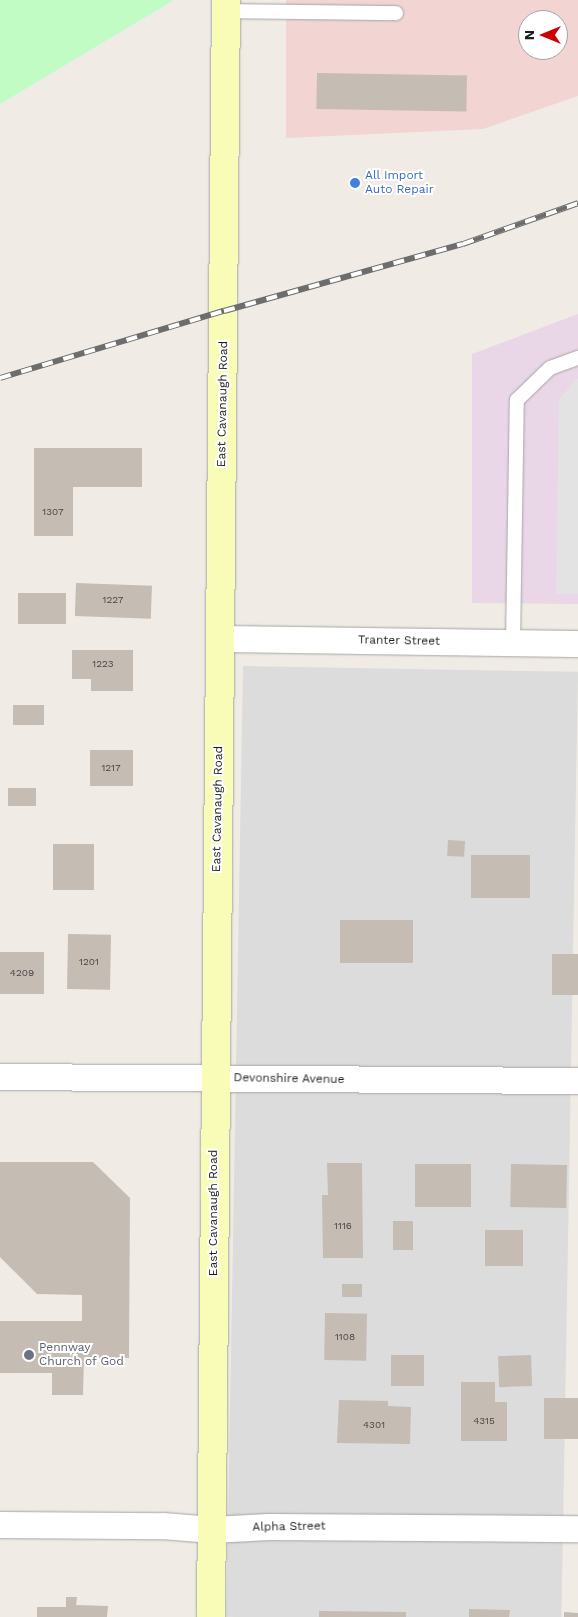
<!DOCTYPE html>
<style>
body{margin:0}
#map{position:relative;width:578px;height:1617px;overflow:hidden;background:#f0ece5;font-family:"Work Sans",sans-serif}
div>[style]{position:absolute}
.residential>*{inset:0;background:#dddcdc;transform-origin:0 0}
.commercial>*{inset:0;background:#f2d4d3}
.industrial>*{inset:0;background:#e9d6e6}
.park>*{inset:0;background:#c0fcc4}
.parking>*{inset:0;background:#e3e3e3}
.building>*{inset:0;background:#c5bcb4;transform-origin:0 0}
.roads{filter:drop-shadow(0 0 1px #a6a6a6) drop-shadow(0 0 1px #a6a6a6)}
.lane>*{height:14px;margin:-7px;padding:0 7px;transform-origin:7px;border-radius:7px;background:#fff}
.street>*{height:26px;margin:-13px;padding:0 13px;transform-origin:13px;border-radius:13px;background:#fff}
.secondary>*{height:28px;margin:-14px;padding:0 14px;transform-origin:14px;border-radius:14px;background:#f9fcb7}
.rail>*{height:5.5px;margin-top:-2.75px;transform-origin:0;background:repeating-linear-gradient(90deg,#fff 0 11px,#6d6d6d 0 22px);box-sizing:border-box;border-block:1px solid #6d6d6d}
.dots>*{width:14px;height:14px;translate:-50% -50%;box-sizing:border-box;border:2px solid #fff;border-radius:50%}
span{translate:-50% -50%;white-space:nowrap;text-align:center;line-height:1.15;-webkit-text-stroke:4px #fff;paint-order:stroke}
.number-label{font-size:10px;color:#484644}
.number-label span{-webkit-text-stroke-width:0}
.shop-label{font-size:12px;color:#366cbe}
.left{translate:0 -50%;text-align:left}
.street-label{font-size:12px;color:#1f1f1f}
.worship-label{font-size:12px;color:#5b616d}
.north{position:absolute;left:518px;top:10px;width:50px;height:50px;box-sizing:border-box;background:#fff;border:1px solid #a5a5a5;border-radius:50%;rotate:270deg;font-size:14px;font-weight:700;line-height:20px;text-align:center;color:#1f1f1f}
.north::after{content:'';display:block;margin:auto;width:18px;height:22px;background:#ce0001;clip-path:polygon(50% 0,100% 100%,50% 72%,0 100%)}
</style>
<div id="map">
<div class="residential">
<i style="left:243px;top:666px;width:335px;height:951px;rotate:1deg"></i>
</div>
<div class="commercial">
<i style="clip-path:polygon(evenodd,286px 0,578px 0,578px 96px,483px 129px,286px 138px,286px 0,528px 20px,558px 20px,558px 50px,528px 50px,528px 20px)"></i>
</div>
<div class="industrial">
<i style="clip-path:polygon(578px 314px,578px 604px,472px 603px,472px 354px)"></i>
</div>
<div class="park">
<i style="clip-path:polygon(0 0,174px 0,0 104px)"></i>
</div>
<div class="parking">
<i style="clip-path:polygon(576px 379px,578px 379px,578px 594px,556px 594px,559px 400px)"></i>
</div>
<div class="building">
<i style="left:317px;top:73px;width:150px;height:36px;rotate:1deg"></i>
<i style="clip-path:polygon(34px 448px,142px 448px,142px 487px,73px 487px,73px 536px,34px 536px)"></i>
<i style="left:76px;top:583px;width:76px;height:33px;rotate:2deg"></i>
<i style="left:18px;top:593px;width:48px;height:31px"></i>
<i style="clip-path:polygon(72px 650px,133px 650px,133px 691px,91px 691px,91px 679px,72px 679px)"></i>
<i style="left:13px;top:705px;width:31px;height:20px"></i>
<i style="left:90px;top:750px;width:43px;height:36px"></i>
<i style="left:8px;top:788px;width:28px;height:18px"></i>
<i style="left:448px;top:840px;width:17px;height:16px;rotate:3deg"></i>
<i style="left:53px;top:844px;width:41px;height:46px"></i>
<i style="left:471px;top:855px;width:59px;height:43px"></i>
<i style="left:340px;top:920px;width:73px;height:43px"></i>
<i style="left:68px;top:934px;width:43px;height:55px;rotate:1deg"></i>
<i style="left:0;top:952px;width:44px;height:42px"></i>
<i style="left:552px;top:954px;width:26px;height:41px"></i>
<i style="clip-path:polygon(0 1162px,93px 1162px,130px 1198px,129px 1358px,84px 1357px,83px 1395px,52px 1395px,52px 1373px,0 1373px,0 1321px,82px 1321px,82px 1295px,37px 1294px,0 1257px)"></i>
<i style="clip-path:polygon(327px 1163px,362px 1163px,363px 1258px,323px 1258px,322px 1195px,328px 1195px)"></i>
<i style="left:415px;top:1164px;width:56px;height:43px"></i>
<i style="left:511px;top:1164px;width:56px;height:43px;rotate:1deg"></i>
<i style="left:393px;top:1221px;width:20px;height:29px"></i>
<i style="left:485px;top:1230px;width:38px;height:36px"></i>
<i style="left:342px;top:1284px;width:20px;height:13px"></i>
<i style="left:325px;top:1313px;width:42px;height:47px;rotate:1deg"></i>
<i style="left:391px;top:1355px;width:33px;height:31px"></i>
<i style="left:531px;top:1355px;width:31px;height:33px;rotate:88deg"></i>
<i style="clip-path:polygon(461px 1382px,495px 1382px,495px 1402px,507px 1402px,507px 1441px,461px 1441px)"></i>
<i style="left:578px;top:1398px;width:41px;height:34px;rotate:90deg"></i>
<i style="clip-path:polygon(339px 1400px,388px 1401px,388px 1406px,411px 1407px,410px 1444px,337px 1443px)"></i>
<i style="clip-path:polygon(66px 1597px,77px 1597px,76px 1605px,108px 1606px,107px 1617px,37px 1617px,37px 1607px,66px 1607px)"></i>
<i style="clip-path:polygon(469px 1609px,510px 1610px,509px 1617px,469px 1617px)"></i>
<i style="clip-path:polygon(319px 1611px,406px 1612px,406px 1617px,319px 1617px)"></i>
<i style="clip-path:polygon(564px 1612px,578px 1613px,578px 1617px,564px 1617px)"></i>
</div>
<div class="roads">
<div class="lane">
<i style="left:226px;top:11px;width:170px;rotate:0.7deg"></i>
<i style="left:513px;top:643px;width:243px;rotate:-89.1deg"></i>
<i style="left:517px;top:400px;width:46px;rotate:-44.1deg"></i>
<i style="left:550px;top:368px;width:30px;rotate:-20deg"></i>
</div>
<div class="street">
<i style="left:220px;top:639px;width:358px;rotate:0.8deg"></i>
<i style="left:0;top:1077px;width:578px;rotate:0.4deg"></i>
<i style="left:0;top:1525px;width:163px;rotate:0.4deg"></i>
<i style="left:163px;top:1526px;width:49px;rotate:4.7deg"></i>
<i style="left:212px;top:1530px;width:57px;rotate:-3deg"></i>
<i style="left:269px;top:1527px;width:309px;rotate:0.4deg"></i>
</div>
<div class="secondary">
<i style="left:211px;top:1617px;width:1617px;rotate:-89.47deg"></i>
</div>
</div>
<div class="rail">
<i style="left:0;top:378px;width:234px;rotate:-16.7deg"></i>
<i style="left:224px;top:311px;width:248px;rotate:-15.7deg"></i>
<i style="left:463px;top:244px;width:122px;rotate:-19.6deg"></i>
</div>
<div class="dots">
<i style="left:355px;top:183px;background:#3f7fe0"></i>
<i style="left:29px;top:1355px;background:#6b7280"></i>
</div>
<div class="number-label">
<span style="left:53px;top:512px">1307</span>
<span style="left:113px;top:600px">1227</span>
<span style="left:103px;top:664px">1223</span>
<span style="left:111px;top:768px">1217</span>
<span style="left:89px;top:962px">1201</span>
<span style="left:22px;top:973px">4209</span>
<span style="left:343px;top:1226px">1116</span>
<span style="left:345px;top:1337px">1108</span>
<span style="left:484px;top:1421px">4315</span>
<span style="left:374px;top:1425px">4301</span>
</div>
<div class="shop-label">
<span class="left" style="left:365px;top:183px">All Import<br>Auto Repair</span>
</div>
<div class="street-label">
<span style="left:223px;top:404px;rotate:-89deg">East Cavanaugh Road</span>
<span style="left:399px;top:641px;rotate:1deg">Tranter Street</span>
<span style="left:218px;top:809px;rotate:-89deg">East Cavanaugh Road</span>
<span style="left:289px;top:1079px;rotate:1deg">Devonshire Avenue</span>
<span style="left:214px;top:1213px;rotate:-90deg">East Cavanaugh Road</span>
<span style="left:289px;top:1527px;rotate:-1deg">Alpha Street</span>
</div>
<div class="worship-label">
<span class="left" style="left:39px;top:1355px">Pennway<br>Church of God</span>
</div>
<div class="north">N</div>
</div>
